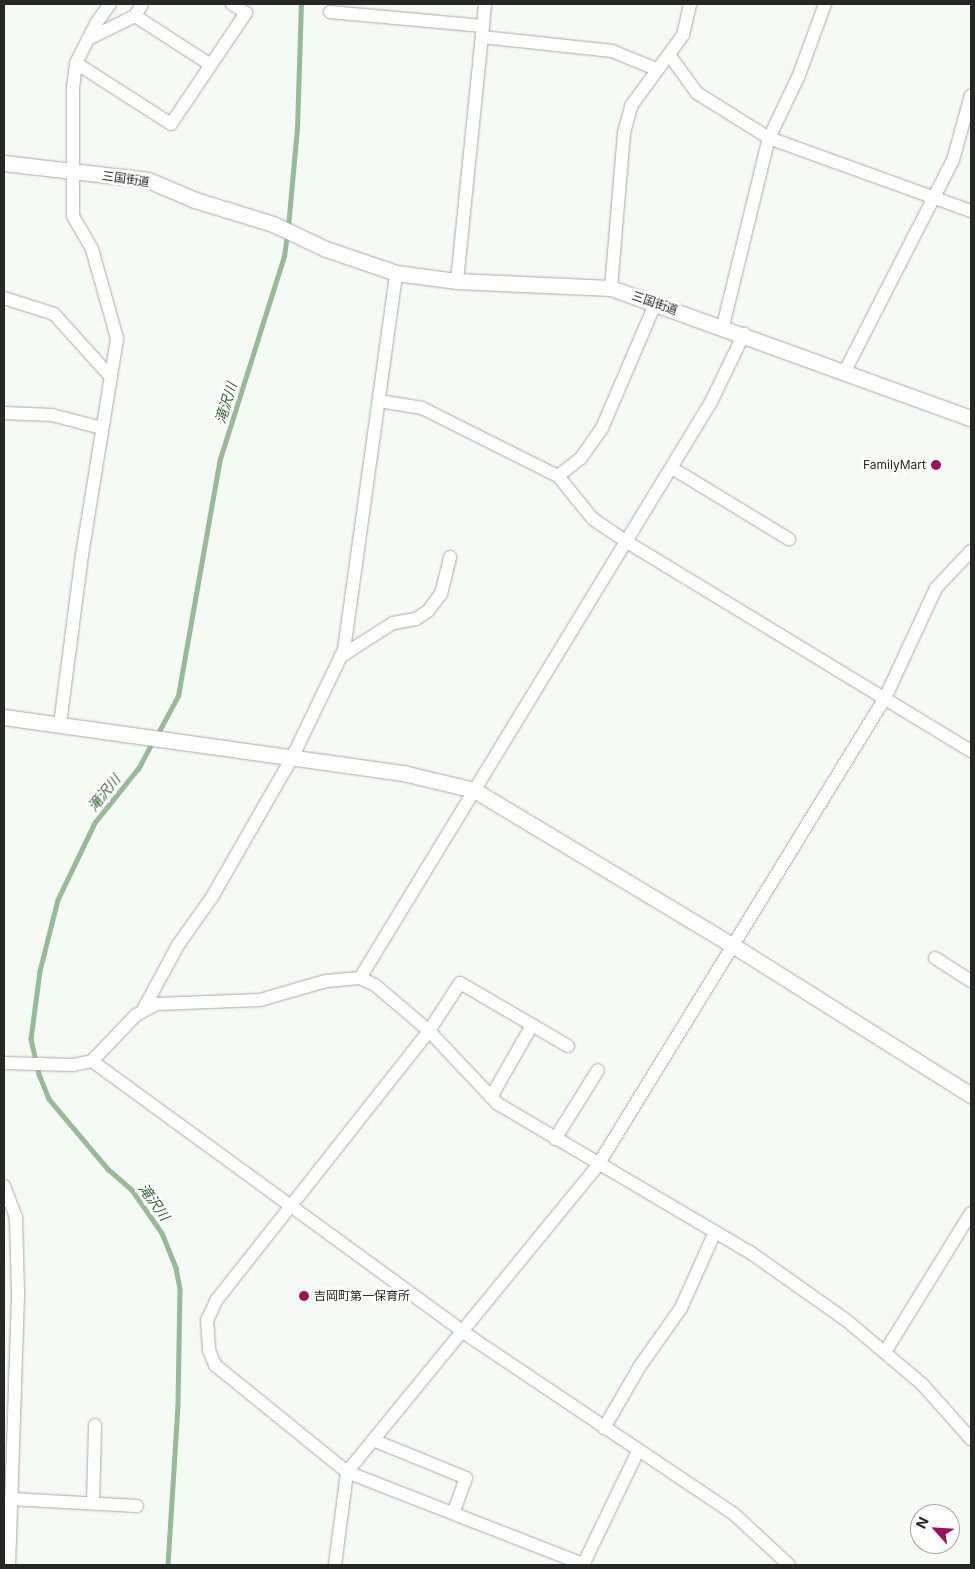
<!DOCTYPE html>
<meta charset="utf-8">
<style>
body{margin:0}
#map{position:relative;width:975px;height:1569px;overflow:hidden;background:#f6faf5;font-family:Inter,"Noto Sans JP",sans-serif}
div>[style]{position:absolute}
.stream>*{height:4.5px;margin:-2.25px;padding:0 2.25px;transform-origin:2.25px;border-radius:2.25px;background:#97ba97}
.roads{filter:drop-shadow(0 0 1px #a8aca8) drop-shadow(0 0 1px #a8aca8)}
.minor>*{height:12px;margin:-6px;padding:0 6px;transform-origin:6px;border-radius:6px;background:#fff}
.tertiary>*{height:15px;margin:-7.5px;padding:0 7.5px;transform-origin:7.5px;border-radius:7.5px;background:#fff}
.dots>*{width:14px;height:14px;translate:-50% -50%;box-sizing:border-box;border:2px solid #fff;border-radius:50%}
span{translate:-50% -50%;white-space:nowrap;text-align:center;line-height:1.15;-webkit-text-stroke:5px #fff;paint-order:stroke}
.street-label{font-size:12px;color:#252725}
.poi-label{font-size:12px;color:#252725}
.right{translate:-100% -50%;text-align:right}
.left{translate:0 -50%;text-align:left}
.water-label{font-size:14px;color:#336434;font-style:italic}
.frame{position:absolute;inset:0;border:5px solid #252725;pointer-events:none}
.north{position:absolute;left:910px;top:1504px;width:50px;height:50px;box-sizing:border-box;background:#fff;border:1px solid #a8a9a8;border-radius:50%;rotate:296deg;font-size:14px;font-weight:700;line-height:20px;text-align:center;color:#252725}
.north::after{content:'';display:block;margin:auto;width:18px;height:22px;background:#9d105e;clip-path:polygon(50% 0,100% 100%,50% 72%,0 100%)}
</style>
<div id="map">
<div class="stream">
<i style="left:288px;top:227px;width:98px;rotate:-84.8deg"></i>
<i style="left:297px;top:129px;width:125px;rotate:-88.2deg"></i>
<i style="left:157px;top:735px;width:44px;rotate:-61.7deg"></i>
<i style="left:178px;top:696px;width:241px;rotate:-80deg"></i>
<i style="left:220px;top:459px;width:213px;rotate:-72.5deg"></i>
<i style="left:284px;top:256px;width:21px;rotate:-82deg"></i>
<i style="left:153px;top:742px;width:30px;rotate:118deg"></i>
<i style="left:139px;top:768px;width:70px;rotate:128.7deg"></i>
<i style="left:95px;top:823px;width:85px;rotate:115.7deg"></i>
<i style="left:58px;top:900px;width:73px;rotate:104.2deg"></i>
<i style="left:40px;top:971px;width:69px;rotate:97.5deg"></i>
<i style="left:31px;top:1039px;width:36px;rotate:77deg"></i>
<i style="left:39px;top:1074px;width:27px;rotate:68deg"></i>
<i style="left:49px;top:1099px;width:92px;rotate:49.9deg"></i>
<i style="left:108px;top:1169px;width:32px;rotate:41deg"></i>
<i style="left:132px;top:1190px;width:52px;rotate:55.1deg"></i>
<i style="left:162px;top:1233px;width:38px;rotate:68deg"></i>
<i style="left:176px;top:1268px;width:21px;rotate:79deg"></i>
<i style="left:180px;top:1289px;width:117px;rotate:91deg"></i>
<i style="left:178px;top:1406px;width:159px;rotate:93.6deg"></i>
</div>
<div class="roads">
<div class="minor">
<i style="left:330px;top:12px;width:154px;rotate:5.2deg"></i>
<i style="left:135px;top:16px;width:90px;rotate:32.8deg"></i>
<i style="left:482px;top:37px;width:131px;rotate:6.1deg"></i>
<i style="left:612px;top:51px;width:48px;rotate:22.2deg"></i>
<i style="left:88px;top:39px;width:52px;rotate:-26.1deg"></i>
<i style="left:135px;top:16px;width:14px;rotate:-60deg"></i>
<i style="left:670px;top:56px;width:46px;rotate:53.9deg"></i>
<i style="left:697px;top:93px;width:85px;rotate:32deg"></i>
<i style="left:769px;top:138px;width:215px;rotate:19.9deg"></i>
<i style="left:76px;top:63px;width:113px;rotate:32.7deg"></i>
<i style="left:171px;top:124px;width:134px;rotate:-56deg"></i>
<i style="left:246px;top:13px;width:17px;rotate:-147deg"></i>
<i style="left:457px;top:281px;width:278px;rotate:-84.2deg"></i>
<i style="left:611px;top:288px;width:156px;rotate:-85.2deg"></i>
<i style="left:624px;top:133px;width:28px;rotate:-75deg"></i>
<i style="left:631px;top:106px;width:88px;rotate:-53.8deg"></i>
<i style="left:683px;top:35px;width:32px;rotate:-77deg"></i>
<i style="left:4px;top:298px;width:52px;rotate:17.7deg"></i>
<i style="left:54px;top:314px;width:85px;rotate:47.9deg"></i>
<i style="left:723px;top:326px;width:194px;rotate:-76.3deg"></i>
<i style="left:769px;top:138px;width:70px;rotate:-64.5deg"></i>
<i style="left:799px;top:75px;width:76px;rotate:-69.9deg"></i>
<i style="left:845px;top:371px;width:237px;rotate:-62.9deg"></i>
<i style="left:953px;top:160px;width:67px;rotate:-74.5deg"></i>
<i style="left:379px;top:401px;width:44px;rotate:9.2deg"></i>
<i style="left:422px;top:408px;width:152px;rotate:26.6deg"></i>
<i style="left:558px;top:476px;width:55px;rotate:50.9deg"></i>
<i style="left:593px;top:519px;width:41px;rotate:34.1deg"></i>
<i style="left:627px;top:542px;width:403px;rotate:31.3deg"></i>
<i style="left:4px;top:413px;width:48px;rotate:2.4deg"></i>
<i style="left:52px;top:415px;width:52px;rotate:14.6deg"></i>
<i style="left:672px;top:468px;width:137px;rotate:31.3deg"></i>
<i style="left:558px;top:476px;width:29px;rotate:-38deg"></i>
<i style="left:581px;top:458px;width:37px;rotate:-55deg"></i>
<i style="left:602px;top:428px;width:137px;rotate:-66.8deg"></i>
<i style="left:340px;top:657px;width:63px;rotate:-32.7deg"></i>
<i style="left:393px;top:623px;width:23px;rotate:-10deg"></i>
<i style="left:416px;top:619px;width:14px;rotate:-34deg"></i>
<i style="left:428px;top:611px;width:21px;rotate:-53deg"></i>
<i style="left:441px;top:594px;width:38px;rotate:-76deg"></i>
<i style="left:60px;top:724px;width:170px;rotate:-82.6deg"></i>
<i style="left:82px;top:555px;width:220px;rotate:-80.8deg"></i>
<i style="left:117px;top:338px;width:92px;rotate:-105.7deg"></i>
<i style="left:92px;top:249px;width:38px;rotate:-120deg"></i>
<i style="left:73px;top:216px;width:128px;rotate:-90deg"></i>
<i style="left:73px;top:88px;width:25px;rotate:-83deg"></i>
<i style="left:76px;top:63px;width:46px;rotate:-62.9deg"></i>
<i style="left:97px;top:22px;width:22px;rotate:-54deg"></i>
<i style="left:935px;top:958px;width:43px;rotate:32.6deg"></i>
<i style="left:360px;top:978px;width:675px;rotate:-58.64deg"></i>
<i style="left:711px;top:402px;width:76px;rotate:-64.1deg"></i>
<i style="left:144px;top:1008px;width:72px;rotate:-61.6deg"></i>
<i style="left:178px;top:945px;width:59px;rotate:-54.7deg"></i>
<i style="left:212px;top:897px;width:160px;rotate:-60.1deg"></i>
<i style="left:292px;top:758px;width:120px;rotate:-64.3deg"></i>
<i style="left:344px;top:650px;width:381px;rotate:-82.1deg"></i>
<i style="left:568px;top:1046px;width:125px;rotate:-149.7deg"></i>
<i style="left:460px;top:983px;width:57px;rotate:122.9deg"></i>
<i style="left:429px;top:1031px;width:342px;rotate:128.3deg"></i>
<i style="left:217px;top:1299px;width:23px;rotate:115deg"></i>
<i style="left:207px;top:1320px;width:30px;rotate:86deg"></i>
<i style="left:209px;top:1350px;width:16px;rotate:68deg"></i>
<i style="left:215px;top:1365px;width:170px;rotate:39deg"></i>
<i style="left:347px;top:1472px;width:253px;rotate:21.3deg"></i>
<i style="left:92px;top:1061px;width:459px;rotate:36.1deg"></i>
<i style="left:463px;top:1332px;width:326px;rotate:33.9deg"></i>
<i style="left:734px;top:1514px;width:75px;rotate:42.8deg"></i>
<i style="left:4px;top:1063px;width:69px;rotate:1.7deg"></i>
<i style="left:73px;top:1065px;width:19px;rotate:-12deg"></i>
<i style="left:92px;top:1061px;width:64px;rotate:-46.3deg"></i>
<i style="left:136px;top:1015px;width:24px;rotate:-28deg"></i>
<i style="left:157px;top:1004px;width:103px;rotate:-2.2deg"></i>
<i style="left:260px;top:1000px;width:69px;rotate:-16.1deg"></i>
<i style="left:326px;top:981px;width:34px;rotate:-5deg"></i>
<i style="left:360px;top:978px;width:17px;rotate:25deg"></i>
<i style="left:375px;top:985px;width:71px;rotate:40.4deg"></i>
<i style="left:429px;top:1031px;width:100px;rotate:46.6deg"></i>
<i style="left:498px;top:1104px;width:294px;rotate:30.5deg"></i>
<i style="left:751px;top:1253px;width:116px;rotate:35.2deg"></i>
<i style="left:846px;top:1320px;width:99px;rotate:40.1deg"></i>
<i style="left:922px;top:1384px;width:74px;rotate:48.3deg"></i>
<i style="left:491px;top:1097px;width:83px;rotate:-60.3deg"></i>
<i style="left:555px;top:1139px;width:81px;rotate:-58.1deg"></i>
<i style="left:4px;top:1186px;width:33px;rotate:69deg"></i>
<i style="left:16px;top:1217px;width:79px;rotate:88.5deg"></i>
<i style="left:18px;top:1296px;width:269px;rotate:91.9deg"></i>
<i style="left:885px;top:1352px;width:163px;rotate:-58.3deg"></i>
<i style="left:604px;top:1428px;width:72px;rotate:-59.9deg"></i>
<i style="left:640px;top:1366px;width:71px;rotate:-54.7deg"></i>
<i style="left:681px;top:1308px;width:83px;rotate:-65.9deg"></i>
<i style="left:373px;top:1440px;width:100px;rotate:22.2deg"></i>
<i style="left:466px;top:1478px;width:37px;rotate:110deg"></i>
<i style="left:11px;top:1499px;width:126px;rotate:3.2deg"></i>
<i style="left:93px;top:1503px;width:78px;rotate:-88.5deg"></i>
<i style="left:335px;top:1565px;width:94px;rotate:-82.6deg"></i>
<i style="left:347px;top:1472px;width:397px;rotate:-50.7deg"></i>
<i style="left:598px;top:1165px;width:548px;rotate:-58.43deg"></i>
<i style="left:885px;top:698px;width:121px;rotate:-65.1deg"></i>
<i style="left:936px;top:588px;width:51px;rotate:-46.6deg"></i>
<i style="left:583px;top:1565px;width:127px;rotate:-64.2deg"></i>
</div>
<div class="tertiary">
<i style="left:4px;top:163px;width:145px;rotate:6.7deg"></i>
<i style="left:148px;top:180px;width:51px;rotate:23.1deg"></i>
<i style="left:195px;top:200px;width:82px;rotate:17.1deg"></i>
<i style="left:273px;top:224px;width:59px;rotate:25.3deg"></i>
<i style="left:326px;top:249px;width:74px;rotate:18.9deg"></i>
<i style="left:396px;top:273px;width:62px;rotate:7.5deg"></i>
<i style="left:457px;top:281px;width:154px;rotate:2.6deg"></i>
<i style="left:611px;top:288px;width:383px;rotate:19.9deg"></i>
<i style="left:4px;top:717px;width:403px;rotate:8deg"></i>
<i style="left:403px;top:773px;width:73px;rotate:13.5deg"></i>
<i style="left:474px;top:790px;width:303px;rotate:31deg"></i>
<i style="left:734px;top:946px;width:280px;rotate:32.2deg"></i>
</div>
</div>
<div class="dots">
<i style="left:936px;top:465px;background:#9d105e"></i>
<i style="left:304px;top:1296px;background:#9d105e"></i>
</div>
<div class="street-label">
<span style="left:126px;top:179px;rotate:8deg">三国街道</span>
<span style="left:655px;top:303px;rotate:19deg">三国街道</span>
</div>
<div class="poi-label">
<span class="right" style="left:926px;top:465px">FamilyMart</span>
<span class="left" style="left:314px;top:1296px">吉岡町第一保育所</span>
</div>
<div class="water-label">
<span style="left:226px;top:403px;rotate:-73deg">滝沢川</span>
<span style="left:104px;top:793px;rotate:-51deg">滝沢川</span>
<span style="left:154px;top:1202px;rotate:54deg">滝沢川</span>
</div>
<div class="frame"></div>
<div class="north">N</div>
</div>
